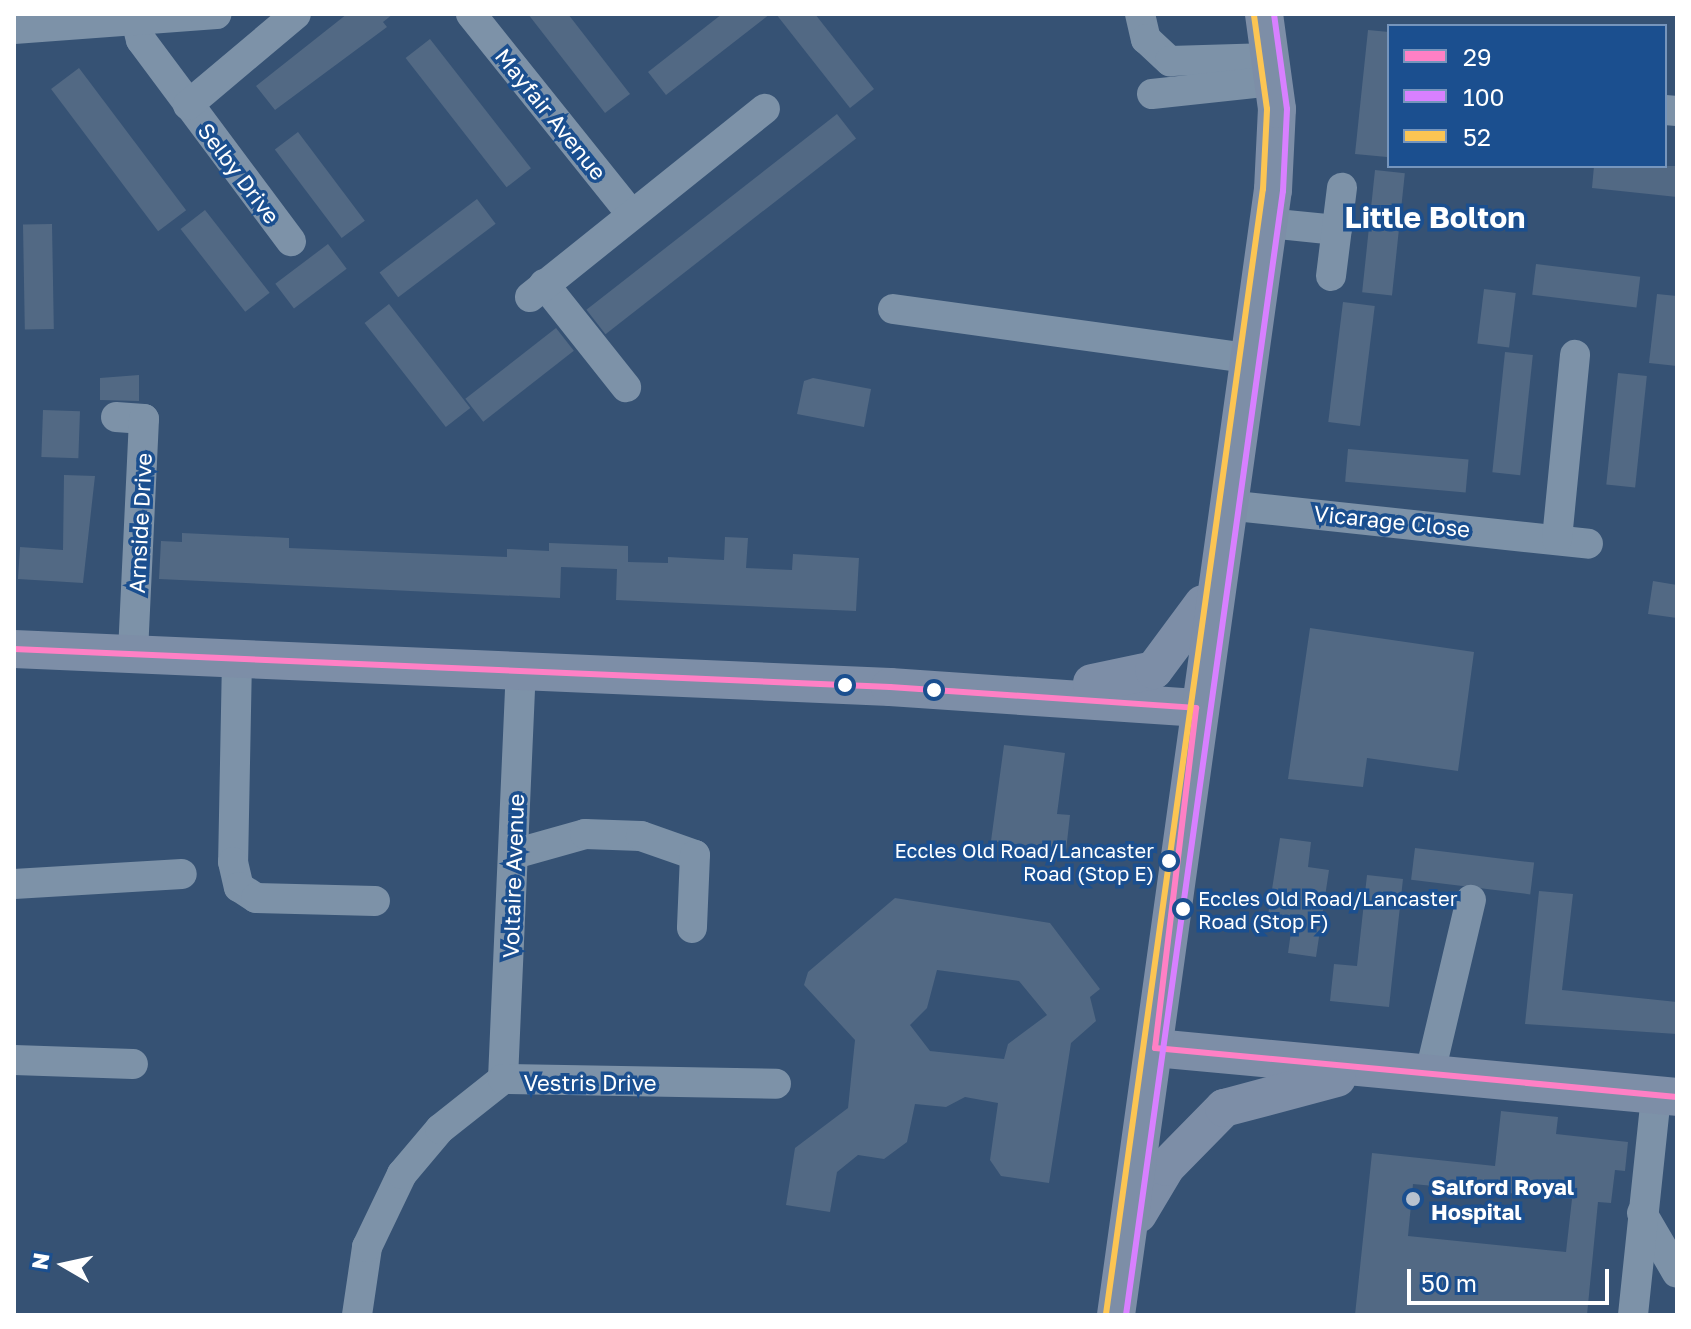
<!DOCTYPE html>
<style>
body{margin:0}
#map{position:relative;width:1691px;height:1329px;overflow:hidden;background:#365274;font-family:"Golos Text",sans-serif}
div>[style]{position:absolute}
.building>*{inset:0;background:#526984;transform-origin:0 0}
.minor>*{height:30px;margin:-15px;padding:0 15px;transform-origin:15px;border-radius:15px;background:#7d92a8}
.major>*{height:38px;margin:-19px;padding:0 19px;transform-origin:19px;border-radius:19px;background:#7d8ea7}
.bus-1>*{height:6px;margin:-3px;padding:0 3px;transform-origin:3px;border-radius:3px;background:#ff80c5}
.bus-2>*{height:6px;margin:-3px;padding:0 3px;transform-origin:3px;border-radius:3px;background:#d880ff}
.bus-3>*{height:6px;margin:-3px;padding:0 3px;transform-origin:3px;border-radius:3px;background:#fcc553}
.dots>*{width:22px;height:22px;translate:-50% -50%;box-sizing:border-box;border:4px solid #1b4f8f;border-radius:50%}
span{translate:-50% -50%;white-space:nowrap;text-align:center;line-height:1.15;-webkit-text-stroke:7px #1b4f8f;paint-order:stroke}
.bus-label{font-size:20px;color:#fff}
.right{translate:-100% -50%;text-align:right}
.left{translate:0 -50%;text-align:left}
.street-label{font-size:22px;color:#fff}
.poi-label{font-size:22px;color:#fff;font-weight:700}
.district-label{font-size:30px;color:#fff;font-weight:700}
.frame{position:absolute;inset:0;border:16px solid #fff;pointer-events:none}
.legend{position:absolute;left:1387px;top:24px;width:280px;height:144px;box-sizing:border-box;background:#1b4f8f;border:2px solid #7695bc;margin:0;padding:10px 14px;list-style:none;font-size:24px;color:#fff}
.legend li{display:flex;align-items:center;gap:16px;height:40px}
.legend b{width:40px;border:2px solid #7695bc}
.north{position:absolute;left:24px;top:1225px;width:80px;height:80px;-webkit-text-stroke:6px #1b4f8f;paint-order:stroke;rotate:279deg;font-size:22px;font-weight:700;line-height:32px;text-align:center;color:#fff}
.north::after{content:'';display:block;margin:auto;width:28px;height:36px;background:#fff;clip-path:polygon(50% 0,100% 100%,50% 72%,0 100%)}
.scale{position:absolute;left:1407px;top:1269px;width:202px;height:36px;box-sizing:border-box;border:4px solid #fff;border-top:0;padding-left:10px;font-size:24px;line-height:28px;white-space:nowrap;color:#fff;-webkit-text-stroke:6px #1b4f8f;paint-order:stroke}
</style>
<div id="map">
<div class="building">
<i style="clip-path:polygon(347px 14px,393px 14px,383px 22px,387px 27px,275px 110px,256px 86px)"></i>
<i style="clip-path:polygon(528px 14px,568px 14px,630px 94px,605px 113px)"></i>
<i style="clip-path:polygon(722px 14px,770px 14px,666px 95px,648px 72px)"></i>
<i style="clip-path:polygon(776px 14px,815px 14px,874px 89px,850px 108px)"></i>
<i style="clip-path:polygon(1368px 30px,1389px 32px,1387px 157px,1355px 154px)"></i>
<i style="left:430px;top:39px;width:164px;height:31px;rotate:52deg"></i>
<i style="left:79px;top:68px;width:178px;height:35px;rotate:53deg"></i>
<i style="left:837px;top:114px;width:31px;height:318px;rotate:52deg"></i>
<i style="left:298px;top:132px;width:111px;height:29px;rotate:53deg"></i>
<i style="clip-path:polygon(1594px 166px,1677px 166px,1677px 197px,1592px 188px)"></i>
<i style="left:1375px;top:170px;width:30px;height:123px;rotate:6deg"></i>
<i style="left:477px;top:199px;width:31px;height:122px;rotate:53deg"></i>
<i style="left:205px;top:210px;width:105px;height:31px;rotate:52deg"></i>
<i style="left:52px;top:224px;width:105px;height:29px;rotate:89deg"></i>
<i style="left:328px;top:244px;width:31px;height:66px;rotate:53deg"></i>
<i style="left:1536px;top:264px;width:105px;height:31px;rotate:7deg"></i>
<i style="left:1484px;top:289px;width:32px;height:55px;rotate:7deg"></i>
<i style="clip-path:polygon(1657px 294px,1677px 296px,1677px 366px,1649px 363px)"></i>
<i style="left:1343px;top:302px;width:32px;height:121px;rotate:7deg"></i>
<i style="left:389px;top:304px;width:132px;height:31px;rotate:52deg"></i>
<i style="left:556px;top:328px;width:29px;height:115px;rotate:52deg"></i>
<i style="left:1505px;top:352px;width:28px;height:121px;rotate:6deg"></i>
<i style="left:1618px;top:373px;width:29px;height:112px;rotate:6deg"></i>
<i style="clip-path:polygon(139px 375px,139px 401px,100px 400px,100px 378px)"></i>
<i style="clip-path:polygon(813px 378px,871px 389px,864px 427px,797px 414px,804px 381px)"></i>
<i style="left:43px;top:410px;width:37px;height:47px;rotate:2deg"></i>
<i style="left:1348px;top:449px;width:121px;height:33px;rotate:5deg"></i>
<i style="clip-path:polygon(64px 475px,95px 476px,83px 583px,18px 579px,20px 547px,63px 550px)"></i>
<i style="clip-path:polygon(182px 533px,289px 538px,289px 548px,507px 557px,507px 549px,549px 551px,549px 543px,628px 546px,628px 562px,668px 563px,668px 557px,724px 560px,725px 537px,748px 538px,746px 568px,792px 570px,793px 554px,859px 558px,856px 611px,616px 600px,617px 569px,561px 567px,560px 598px,159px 579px,161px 541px,182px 542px)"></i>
<i style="clip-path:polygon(1653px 581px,1677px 585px,1677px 618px,1648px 614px)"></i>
<i style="clip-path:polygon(1310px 628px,1474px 652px,1458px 771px,1367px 758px,1363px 787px,1288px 779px)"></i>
<i style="clip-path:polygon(1004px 745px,1065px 753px,1057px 814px,1070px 815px,1066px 851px,991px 841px)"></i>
<i style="clip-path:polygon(1280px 838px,1311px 842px,1308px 867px,1329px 870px,1316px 957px,1288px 953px,1291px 932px,1266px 928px)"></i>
<i style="left:1415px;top:848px;width:120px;height:32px;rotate:7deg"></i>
<i style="clip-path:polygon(1367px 875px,1403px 879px,1389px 1007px,1330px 1001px,1334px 964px,1357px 966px)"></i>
<i style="clip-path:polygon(1539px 891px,1573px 894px,1562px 990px,1677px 1002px,1677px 1034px,1525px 1024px)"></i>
<i style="clip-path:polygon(evenodd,895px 898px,1050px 923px,1100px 989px,1090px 997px,1096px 1021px,1071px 1043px,1049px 1183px,1001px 1176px,990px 1160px,998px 1103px,965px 1097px,946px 1107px,915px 1104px,907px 1142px,884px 1159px,858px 1155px,837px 1172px,830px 1212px,786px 1205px,795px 1148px,848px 1108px,855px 1040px,804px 985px,808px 972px,895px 898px,937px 970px,1019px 981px,1047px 1015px,1008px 1044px,1004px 1059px,930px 1051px,910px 1025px,927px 1008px,937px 970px)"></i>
<i style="clip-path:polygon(evenodd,1501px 1111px,1558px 1117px,1556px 1134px,1628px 1142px,1625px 1171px,1615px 1170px,1611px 1203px,1598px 1202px,1587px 1315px,1355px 1315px,1372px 1153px,1495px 1166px,1501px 1111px,1413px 1184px,1572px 1199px,1566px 1252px,1408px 1236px,1413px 1184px)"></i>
</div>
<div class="minor">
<i style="left:471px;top:14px;width:256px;rotate:51.3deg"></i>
<i style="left:1140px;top:14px;width:26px;rotate:77deg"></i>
<i style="left:1146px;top:39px;width:33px;rotate:43deg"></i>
<i style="left:1170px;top:61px;width:100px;rotate:-1.7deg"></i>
<i style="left:137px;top:24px;width:16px;rotate:76deg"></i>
<i style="left:141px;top:40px;width:251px;rotate:53.3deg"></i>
<i style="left:14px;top:29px;width:203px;rotate:-4.2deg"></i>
<i style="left:1152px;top:94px;width:122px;rotate:-6.1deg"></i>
<i style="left:188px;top:105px;width:141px;rotate:-40.1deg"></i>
<i style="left:1665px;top:110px;width:12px;rotate:5deg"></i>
<i style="left:1268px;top:223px;width:69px;rotate:5.8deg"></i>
<i style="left:1331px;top:276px;width:89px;rotate:-82.9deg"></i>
<i style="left:544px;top:284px;width:132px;rotate:51.5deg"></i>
<i style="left:530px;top:297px;width:301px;rotate:-38.7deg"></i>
<i style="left:893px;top:309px;width:358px;rotate:7.9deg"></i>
<i style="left:116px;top:417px;width:28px;rotate:4deg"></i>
<i style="left:144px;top:419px;width:235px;rotate:92.7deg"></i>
<i style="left:1226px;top:505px;width:364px;rotate:6.1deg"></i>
<i style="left:1557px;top:539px;width:185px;rotate:-84.4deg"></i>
<i style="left:237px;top:659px;width:203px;rotate:91.1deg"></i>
<i style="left:233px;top:862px;width:26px;rotate:77deg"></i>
<i style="left:239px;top:887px;width:20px;rotate:33deg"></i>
<i style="left:256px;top:898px;width:119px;rotate:1.4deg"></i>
<i style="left:514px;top:854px;width:74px;rotate:-15.7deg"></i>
<i style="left:585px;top:834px;width:56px;rotate:2deg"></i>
<i style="left:641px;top:836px;width:57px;rotate:19.4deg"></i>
<i style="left:695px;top:855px;width:73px;rotate:92.4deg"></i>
<i style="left:14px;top:884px;width:168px;rotate:-3.4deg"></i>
<i style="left:14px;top:1060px;width:119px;rotate:1.9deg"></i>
<i style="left:1430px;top:1073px;width:178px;rotate:-76.7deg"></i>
<i style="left:503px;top:1079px;width:407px;rotate:-87.5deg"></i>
<i style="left:1642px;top:1213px;width:69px;rotate:59.7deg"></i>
<i style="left:357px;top:1315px;width:69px;rotate:-81.6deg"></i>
<i style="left:367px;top:1247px;width:81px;rotate:-64.4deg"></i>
<i style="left:402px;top:1174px;width:59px;rotate:-49.8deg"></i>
<i style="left:440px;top:1129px;width:80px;rotate:-38.4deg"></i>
<i style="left:503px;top:1079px;width:273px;rotate:1deg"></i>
<i style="left:1633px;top:1315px;width:221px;rotate:-84deg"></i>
</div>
<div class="major">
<i style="left:14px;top:649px;width:877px;rotate:2.48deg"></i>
<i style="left:890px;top:687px;width:307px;rotate:3.9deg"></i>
<i style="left:1092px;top:683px;width:63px;rotate:-11.8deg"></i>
<i style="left:1154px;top:670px;width:82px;rotate:-53.4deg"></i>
<i style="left:1155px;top:1048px;width:524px;rotate:5.36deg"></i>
<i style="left:1138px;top:1214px;width:55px;rotate:-59.2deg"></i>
<i style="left:1166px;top:1167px;width:83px;rotate:-45.5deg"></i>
<i style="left:1224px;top:1108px;width:117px;rotate:-14.9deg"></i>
<i style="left:1116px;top:1315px;width:1136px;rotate:-82.06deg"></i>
<i style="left:1273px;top:190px;width:81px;rotate:-87.2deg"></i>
<i style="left:1277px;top:109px;width:96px;rotate:-97.8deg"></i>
</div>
<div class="bus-1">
<i style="left:14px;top:649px;width:877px;rotate:2.48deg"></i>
<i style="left:890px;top:687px;width:307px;rotate:3.9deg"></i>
<i style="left:1155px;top:1048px;width:524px;rotate:5.36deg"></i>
<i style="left:1155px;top:1048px;width:342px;rotate:-83.1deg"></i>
</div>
<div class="bus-2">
<i style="left:1126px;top:1315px;width:1135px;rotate:-82.05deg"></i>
<i style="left:1283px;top:191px;width:82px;rotate:-87.2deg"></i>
<i style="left:1287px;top:109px;width:96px;rotate:-97.8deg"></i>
</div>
<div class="bus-3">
<i style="left:1106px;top:1314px;width:1136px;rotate:-82.06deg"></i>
<i style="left:1263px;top:189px;width:80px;rotate:-87.1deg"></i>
<i style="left:1267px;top:109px;width:95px;rotate:-97.9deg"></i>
</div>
<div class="dots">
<i style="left:845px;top:685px;background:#fff"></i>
<i style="left:934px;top:690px;background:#fff"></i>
<i style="left:1169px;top:861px;background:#fff"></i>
<i style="left:1183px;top:909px;background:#fff"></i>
<i style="left:1413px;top:1199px;background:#b9c2ce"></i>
</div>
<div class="bus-label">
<span class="right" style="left:1154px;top:862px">Eccles Old Road/Lancaster<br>Road (Stop E)</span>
<span class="left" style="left:1198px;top:910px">Eccles Old Road/Lancaster<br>Road (Stop F)</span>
</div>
<div class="street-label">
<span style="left:551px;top:114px;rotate:51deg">Mayfair Avenue</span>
<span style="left:239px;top:173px;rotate:53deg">Selby Drive</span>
<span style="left:1392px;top:521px;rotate:6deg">Vicarage Close</span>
<span style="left:140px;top:523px;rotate:-87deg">Arnside Drive</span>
<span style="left:513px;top:876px;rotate:-88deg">Voltaire Avenue</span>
<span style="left:590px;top:1083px">Vestris Drive</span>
</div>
<div class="poi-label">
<span class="left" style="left:1431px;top:1199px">Salford Royal<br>Hospital</span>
</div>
<div class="district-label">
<span style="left:1435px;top:217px">Little Bolton</span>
</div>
<div class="frame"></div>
<ul class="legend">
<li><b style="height:10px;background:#ff80c5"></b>29</li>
<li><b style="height:10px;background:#d880ff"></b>100</li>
<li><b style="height:10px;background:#fcc553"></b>52</li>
</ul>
<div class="north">N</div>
<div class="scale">50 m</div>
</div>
